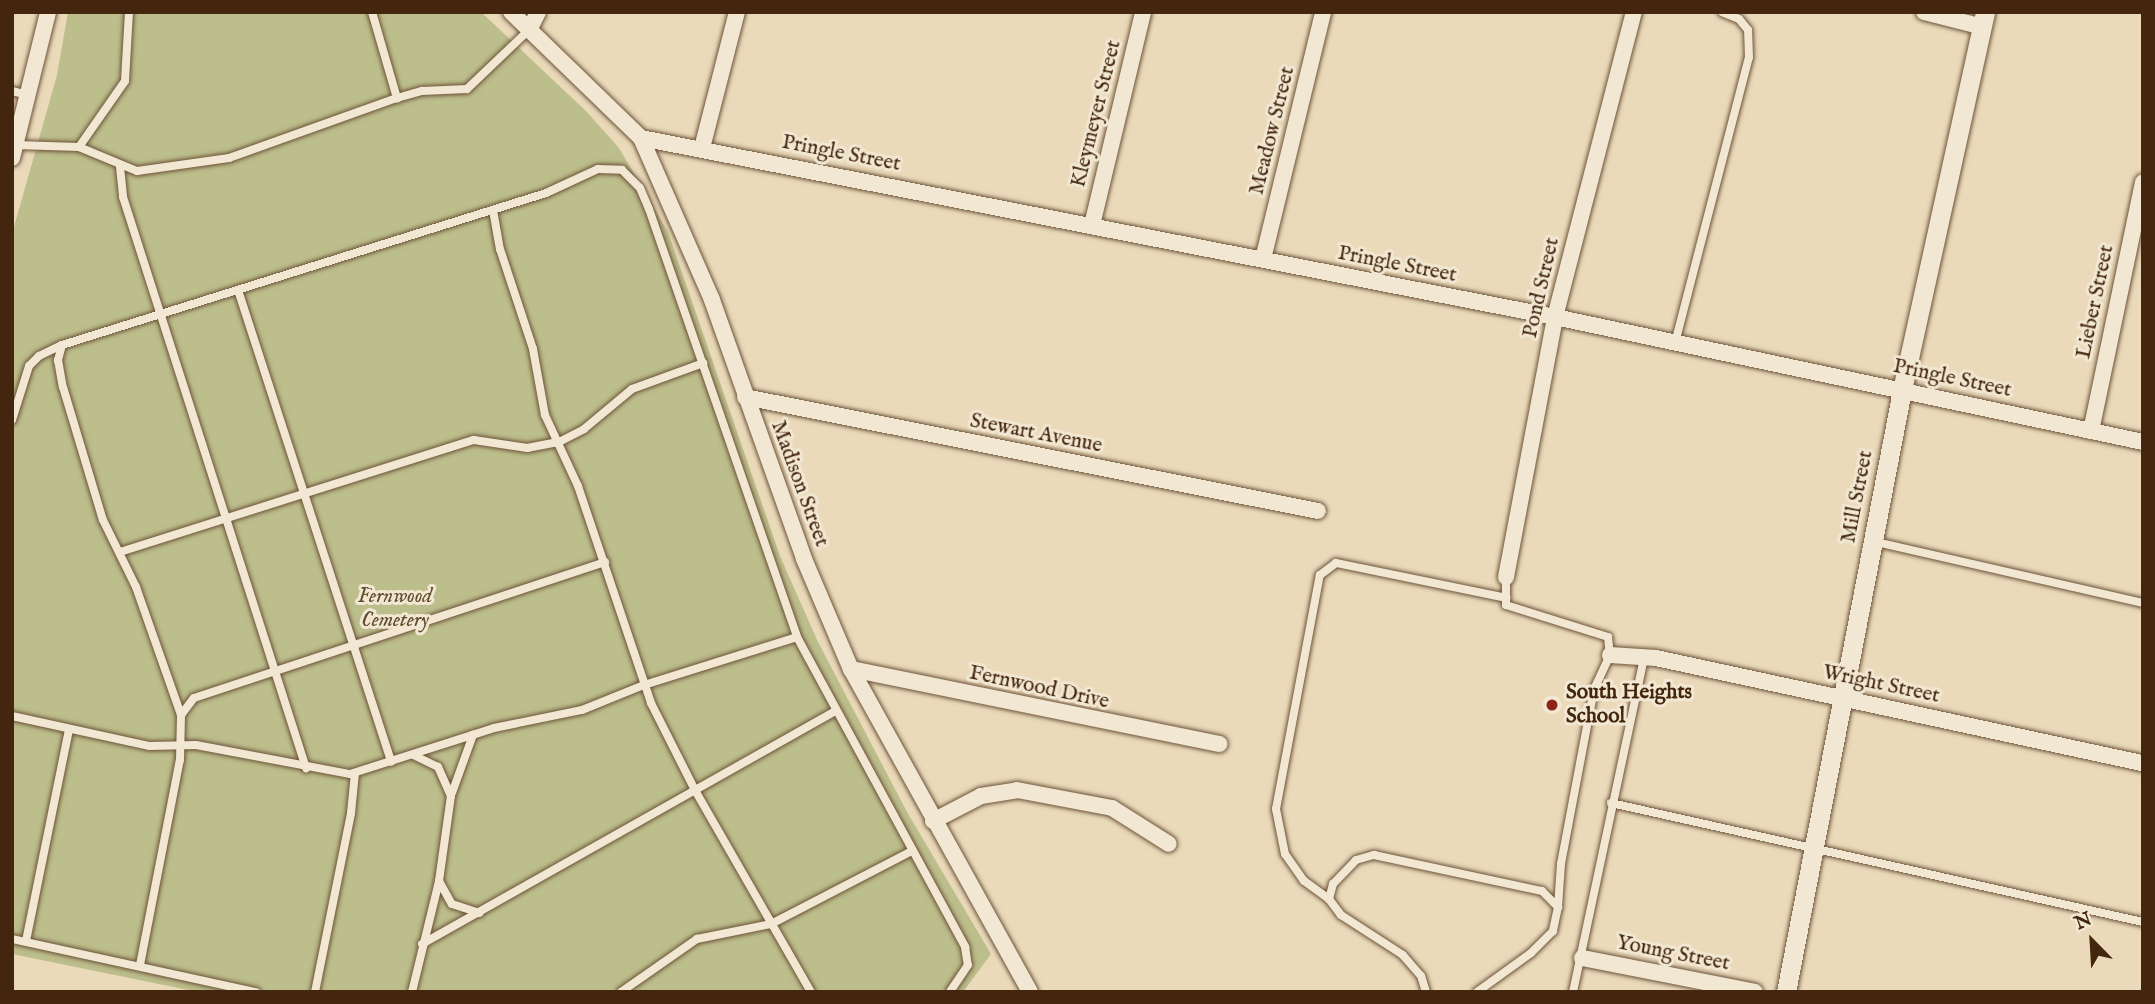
<!DOCTYPE html>
<style>
body{margin:0}
#map{position:relative;width:2155px;height:1004px;overflow:hidden;background:#eadaba;font-family:"IM FELL English",serif}
div>[style]{position:absolute}
.green>*{inset:0;background:#bcbe8c}
.roads{filter:drop-shadow(0 0 2px #6e5339) drop-shadow(0 0 2px #6e5339)}
.service>*{height:8px;margin:-4px;padding:0 4px;transform-origin:4px;border-radius:4px;background:#f1e7d2}
.minor>*{height:16px;margin:-8px;padding:0 8px;transform-origin:8px;border-radius:8px;background:#f1e7d2}
.tertiary>*{height:19px;margin:-9.5px;padding:0 9.5px;transform-origin:9.5px;border-radius:9.5px;background:#f1e7d2}
.dots>*{width:19px;height:19px;translate:-50% -50%;box-sizing:border-box;border:4px solid #f1e7d2;border-radius:50%}
span{translate:-50% -50%;white-space:nowrap;text-align:center;line-height:1.15;-webkit-text-stroke:6px #f1e7d2;paint-order:stroke}
.street-label{font-size:21px;color:#44260e}
.park-label{font-size:21px;color:#624c2e;font-style:italic}
.poi-label{font-size:21px;color:#44260e;font-weight:700}
.left{translate:0 -50%;text-align:left}
.frame{position:absolute;inset:0;border:14px solid #44260e;pointer-events:none}
.north{position:absolute;left:2057px;top:906px;width:70px;height:70px;-webkit-text-stroke:5px #f1e7d2;paint-order:stroke;rotate:336deg;font-size:19px;font-weight:700;line-height:28px;text-align:center;color:#44260e}
.north::after{content:'';display:block;margin:auto;width:24px;height:32px;background:#44260e;clip-path:polygon(50% 0,100% 100%,50% 72%,0 100%)}
</style>
<div id="map">
<div class="green">
<i style="clip-path:polygon(68px 12px,481px 12px,587px 112px,619px 148px,668px 232px,780px 556px,817px 640px,907px 812px,991px 954px,963px 992px,198px 992px,12px 954px,12px 234px,57px 75px)"></i>
</div>
<div class="roads">
<div class="service">
<i style="left:372px;top:12px;width:90px;rotate:73.8deg"></i>
<i style="left:12px;top:91px;width:16px;rotate:14deg"></i>
<i style="left:16px;top:145px;width:63px;rotate:1.8deg"></i>
<i style="left:79px;top:147px;width:63px;rotate:22.5deg"></i>
<i style="left:137px;top:171px;width:93px;rotate:-8deg"></i>
<i style="left:229px;top:158px;width:178px;rotate:-19.7deg"></i>
<i style="left:397px;top:98px;width:26px;rotate:-16deg"></i>
<i style="left:422px;top:91px;width:45px;rotate:-2.5deg"></i>
<i style="left:467px;top:89px;width:86px;rotate:-43.6deg"></i>
<i style="left:79px;top:147px;width:80px;rotate:-55.1deg"></i>
<i style="left:125px;top:81px;width:69px;rotate:-86.7deg"></i>
<i style="left:120px;top:167px;width:30px;rotate:84deg"></i>
<i style="left:123px;top:197px;width:600px;rotate:72.23deg"></i>
<i style="left:493px;top:210px;width:40px;rotate:80deg"></i>
<i style="left:500px;top:249px;width:105px;rotate:71.7deg"></i>
<i style="left:533px;top:349px;width:67px;rotate:79.7deg"></i>
<i style="left:545px;top:415px;width:78px;rotate:65.1deg"></i>
<i style="left:578px;top:486px;width:229px;rotate:71.4deg"></i>
<i style="left:651px;top:703px;width:100px;rotate:63.2deg"></i>
<i style="left:696px;top:792px;width:231px;rotate:60.1deg"></i>
<i style="left:238px;top:290px;width:496px;rotate:72deg"></i>
<i style="left:1675px;top:343px;width:295px;rotate:-75.5deg"></i>
<i style="left:1749px;top:57px;width:27px;rotate:-92deg"></i>
<i style="left:1748px;top:30px;width:14px;rotate:-129deg"></i>
<i style="left:1739px;top:19px;width:18px;rotate:-158deg"></i>
<i style="left:62px;top:345px;width:16px;rotate:105deg"></i>
<i style="left:58px;top:360px;width:27px;rotate:80deg"></i>
<i style="left:63px;top:387px;width:139px;rotate:73.3deg"></i>
<i style="left:103px;top:520px;width:75px;rotate:63.8deg"></i>
<i style="left:136px;top:587px;width:136px;rotate:70.6deg"></i>
<i style="left:12px;top:420px;width:57px;rotate:-72.5deg"></i>
<i style="left:29px;top:366px;width:14px;rotate:-45deg"></i>
<i style="left:39px;top:356px;width:25px;rotate:-26deg"></i>
<i style="left:62px;top:345px;width:507px;rotate:-17.43deg"></i>
<i style="left:546px;top:193px;width:57px;rotate:-24.8deg"></i>
<i style="left:598px;top:169px;width:24px;rotate:2deg"></i>
<i style="left:622px;top:170px;width:25px;rotate:45deg"></i>
<i style="left:640px;top:188px;width:23px;rotate:67deg"></i>
<i style="left:649px;top:209px;width:453px;rotate:70.9deg"></i>
<i style="left:797px;top:637px;width:353px;rotate:61.5deg"></i>
<i style="left:965px;top:947px;width:18px;rotate:81deg"></i>
<i style="left:968px;top:965px;width:32px;rotate:124deg"></i>
<i style="left:1872px;top:541px;width:278px;rotate:12.9deg"></i>
<i style="left:120px;top:552px;width:371px;rotate:-17.6deg"></i>
<i style="left:474px;top:440px;width:54px;rotate:8.6deg"></i>
<i style="left:527px;top:448px;width:33px;rotate:-11deg"></i>
<i style="left:559px;top:442px;width:28px;rotate:-27deg"></i>
<i style="left:584px;top:429px;width:62px;rotate:-39.8deg"></i>
<i style="left:632px;top:389px;width:76px;rotate:-20.1deg"></i>
<i style="left:1506px;top:577px;width:28px;rotate:90deg"></i>
<i style="left:1506px;top:605px;width:107px;rotate:17.4deg"></i>
<i style="left:1608px;top:637px;width:18px;rotate:84deg"></i>
<i style="left:1610px;top:655px;width:38px;rotate:115deg"></i>
<i style="left:1594px;top:689px;width:178px;rotate:100.7deg"></i>
<i style="left:1561px;top:864px;width:43px;rotate:94deg"></i>
<i style="left:12px;top:716px;width:141px;rotate:12.3deg"></i>
<i style="left:150px;top:746px;width:46px;rotate:-1.2deg"></i>
<i style="left:196px;top:745px;width:157px;rotate:10.7deg"></i>
<i style="left:350px;top:774px;width:151px;rotate:-17.7deg"></i>
<i style="left:494px;top:728px;width:90px;rotate:-11.6deg"></i>
<i style="left:582px;top:710px;width:67px;rotate:-22deg"></i>
<i style="left:644px;top:685px;width:160px;rotate:-17.4deg"></i>
<i style="left:452px;top:793px;width:62px;rotate:-70.1deg"></i>
<i style="left:1611px;top:803px;width:545px;rotate:12.61deg"></i>
<i style="left:439px;top:881px;width:26px;rotate:61deg"></i>
<i style="left:452px;top:904px;width:29px;rotate:18deg"></i>
<i style="left:1329px;top:899px;width:31px;rotate:-144deg"></i>
<i style="left:1304px;top:881px;width:33px;rotate:-125deg"></i>
<i style="left:1285px;top:854px;width:46px;rotate:-101.3deg"></i>
<i style="left:1276px;top:809px;width:238px;rotate:-79.4deg"></i>
<i style="left:1320px;top:575px;width:20px;rotate:-37deg"></i>
<i style="left:1336px;top:563px;width:174px;rotate:11.6deg"></i>
<i style="left:12px;top:939px;width:250px;rotate:12.3deg"></i>
<i style="left:26px;top:941px;width:216px;rotate:-78.5deg"></i>
<i style="left:422px;top:944px;width:473px;rotate:-29.4deg"></i>
<i style="left:140px;top:965px;width:209px;rotate:-79deg"></i>
<i style="left:180px;top:760px;width:45px;rotate:-88.7deg"></i>
<i style="left:181px;top:715px;width:21px;rotate:-53deg"></i>
<i style="left:194px;top:698px;width:433px;rotate:-18.3deg"></i>
<i style="left:315px;top:992px;width:183px;rotate:-78.6deg"></i>
<i style="left:351px;top:813px;width:40px;rotate:-84.3deg"></i>
<i style="left:412px;top:992px;width:114px;rotate:-76.3deg"></i>
<i style="left:439px;top:881px;width:86px;rotate:-82deg"></i>
<i style="left:451px;top:796px;width:32px;rotate:-114deg"></i>
<i style="left:438px;top:767px;width:28px;rotate:-154deg"></i>
<i style="left:621px;top:992px;width:93px;rotate:-34.9deg"></i>
<i style="left:697px;top:939px;width:76px;rotate:-11.5deg"></i>
<i style="left:771px;top:924px;width:159px;rotate:-27.4deg"></i>
<i style="left:1426px;top:992px;width:17px;rotate:-107deg"></i>
<i style="left:1421px;top:976px;width:28px;rotate:-131deg"></i>
<i style="left:1403px;top:955px;width:74px;rotate:-147.2deg"></i>
<i style="left:1341px;top:915px;width:20px;rotate:-127deg"></i>
<i style="left:1329px;top:899px;width:16px;rotate:-75deg"></i>
<i style="left:1333px;top:884px;width:33px;rotate:-46deg"></i>
<i style="left:1356px;top:860px;width:19px;rotate:-16deg"></i>
<i style="left:1374px;top:855px;width:172px;rotate:12.1deg"></i>
<i style="left:1542px;top:891px;width:23px;rotate:45deg"></i>
<i style="left:1558px;top:907px;width:25px;rotate:102deg"></i>
<i style="left:1553px;top:931px;width:31px;rotate:135deg"></i>
<i style="left:1531px;top:953px;width:67px;rotate:144.2deg"></i>
<i style="left:1573px;top:992px;width:342px;rotate:-78deg"></i>
</div>
<div class="minor">
<i style="left:511px;top:12px;width:181px;rotate:44.1deg"></i>
<i style="left:641px;top:138px;width:177px;rotate:66.3deg"></i>
<i style="left:712px;top:300px;width:275px;rotate:70.4deg"></i>
<i style="left:804px;top:559px;width:120px;rotate:66.9deg"></i>
<i style="left:851px;top:669px;width:369px;rotate:61deg"></i>
<i style="left:1924px;top:12px;width:61px;rotate:14.3deg"></i>
<i style="left:529px;top:30px;width:20px;rotate:-63deg"></i>
<i style="left:641px;top:138px;width:931px;rotate:11.08deg"></i>
<i style="left:1555px;top:317px;width:601px;rotate:12deg"></i>
<i style="left:702px;top:148px;width:140px;rotate:-75.6deg"></i>
<i style="left:12px;top:158px;width:150px;rotate:-76.1deg"></i>
<i style="left:1092px;top:225px;width:219px;rotate:-76.5deg"></i>
<i style="left:1263px;top:259px;width:254px;rotate:-76.3deg"></i>
<i style="left:745px;top:397px;width:584px;rotate:11.25deg"></i>
<i style="left:2091px;top:431px;width:254px;rotate:-78.2deg"></i>
<i style="left:1506px;top:577px;width:265px;rotate:-79.3deg"></i>
<i style="left:1555px;top:317px;width:315px;rotate:-75.5deg"></i>
<i style="left:1610px;top:655px;width:46px;rotate:3.7deg"></i>
<i style="left:1656px;top:658px;width:498px;rotate:12.2deg"></i>
<i style="left:851px;top:669px;width:376px;rotate:11.5deg"></i>
<i style="left:933px;top:821px;width:54px;rotate:-27.5deg"></i>
<i style="left:981px;top:796px;width:36px;rotate:-9deg"></i>
<i style="left:1017px;top:790px;width:97px;rotate:10.7deg"></i>
<i style="left:1112px;top:808px;width:67px;rotate:32.3deg"></i>
<i style="left:1582px;top:958px;width:176px;rotate:11.1deg"></i>
</div>
<div class="tertiary">
<i style="left:1786px;top:992px;width:613px;rotate:-79.09deg"></i>
<i style="left:1902px;top:390px;width:387px;rotate:-77.6deg"></i>
</div>
</div>
<div class="dots">
<i style="left:1552px;top:705px;background:#8f2418"></i>
</div>
<div class="street-label">
<span style="left:1097px;top:114px;rotate:-76deg">Kleymeyer Street</span>
<span style="left:1273px;top:131px;rotate:-76deg">Meadow Street</span>
<span style="left:841px;top:154px;rotate:11deg">Pringle Street</span>
<span style="left:1397px;top:265px;rotate:11deg">Pringle Street</span>
<span style="left:1542px;top:288px;rotate:-77deg">Pond Street</span>
<span style="left:2096px;top:302px;rotate:-78deg">Lieber Street</span>
<span style="left:1952px;top:379px;rotate:12deg">Pringle Street</span>
<span style="left:1036px;top:434px;rotate:11deg">Stewart Avenue</span>
<span style="left:799px;top:484px;rotate:70deg">Madison Street</span>
<span style="left:1858px;top:497px;rotate:-79deg">Mill Street</span>
<span style="left:1881px;top:685px;rotate:12deg">Wright Street</span>
<span style="left:1039px;top:688px;rotate:12deg">Fernwood Drive</span>
<span style="left:1673px;top:954px;rotate:11deg">Young Street</span>
</div>
<div class="park-label">
<span style="left:395px;top:609px">Fernwood<br>Cemetery</span>
</div>
<div class="poi-label">
<span class="left" style="left:1566px;top:705px">South Heights<br>School</span>
</div>
<div class="frame"></div>
<div class="north">N</div>
</div>
